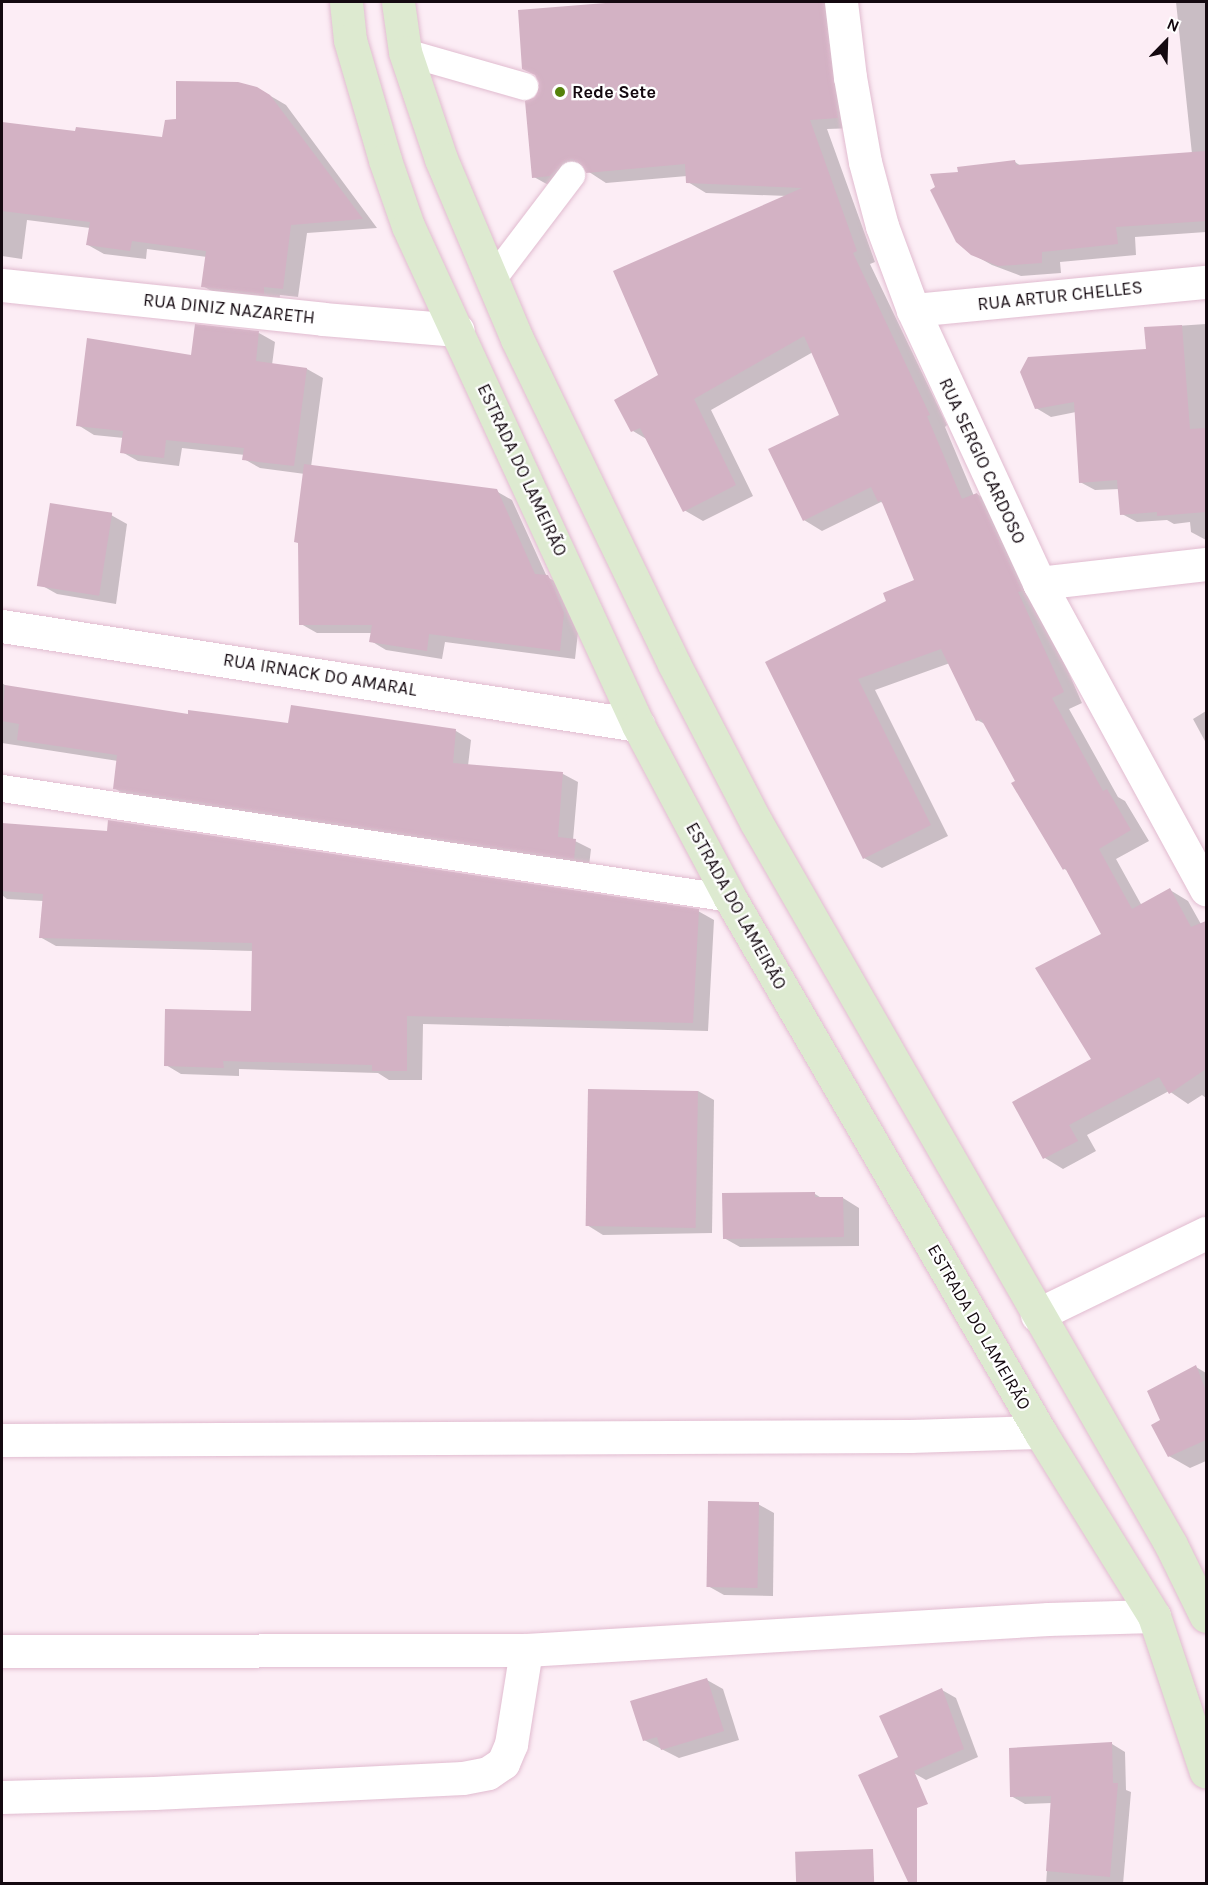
<!DOCTYPE html>
<meta charset="utf-8">
<style>
body{margin:0}
#map{position:relative;width:1208px;height:1885px;overflow:hidden;background:#fcedf5;font-family:Karla,sans-serif}
div>[style]{position:absolute}
.shadow>*{inset:0;background:#0003}
.building>*{inset:0;background:#d3b2c4;transform-origin:0 0}
.roads{filter:drop-shadow(0 0 2px #e1bcd0) drop-shadow(0 0 2px #e1bcd0)}
.service>*{height:27px;margin:-13.5px;padding:0 13.5px;transform-origin:13.5px;border-radius:13.5px;background:#fff}
.minor>*{height:33px;margin:-16.5px;padding:0 16.5px;transform-origin:16.5px;border-radius:16.5px;background:#fff}
.secondary>*{height:33px;margin:-16.5px;padding:0 16.5px;transform-origin:16.5px;border-radius:16.5px;background:#ddead0}
.dots>*{width:16px;height:16px;translate:-50% -50%;box-sizing:border-box;border:3px solid #fff;border-radius:50%}
span{translate:-50% -50%;white-space:nowrap;text-align:center;line-height:1.15;-webkit-text-stroke:4.5px #fff;paint-order:stroke}
.poi-label{font-size:18px;color:#140910;font-weight:700}
.left{translate:0 -50%;text-align:left}
.street-label{font-size:18px;color:#140910}
.frame{position:absolute;inset:0;border:3px solid #140910;pointer-events:none}
.north{position:absolute;left:1136px;top:12px;width:60px;height:60px;-webkit-text-stroke:4px #fff;paint-order:stroke;rotate:23deg;font-size:16px;font-weight:700;line-height:24px;text-align:center;color:#140910}
.north::after{content:'';display:block;margin:auto;width:21px;height:27px;background:#140910;clip-path:polygon(50% 0,100% 100%,50% 72%,0 100%)}
</style>
<div id="map">
<div class="shadow">
<i style="clip-path:polygon(635px 2px,675px 2px,680px 4px,837px 2px,856px 128px,827px 129px,875px 262px,870px 264px,947px 425px,945px 427px,974px 496px,977px 494px,995px 505px,1082px 703px,1069px 709px,1118px 797px,1125px 801px,1149px 841px,1116px 859px,1142px 906px,1170px 890px,1188px 901px,1202px 926px,1206px 929px,1206px 1098px,1202px 1095px,1188px 1104px,1169px 1091px,1087px 1135px,1096px 1151px,1063px 1169px,1045px 1158px,1014px 1102px,1093px 1060px,1103px 934px,1069px 871px,1064px 869px,987px 725px,977px 720px,950px 663px,875px 690px,948px 836px,882px 868px,864px 858px,767px 662px,888px 602px,916px 580px,884px 504px,881px 502px,822px 531px,804px 520px,841px 416px,813px 352px,711px 410px,753px 496px,703px 521px,684px 510px,648px 440px,633px 431px,660px 376px,787px 196px,706px 193px,688px 182px,687px 176px,606px 183px,586px 170px,552px 187px,534px 177px,537px 98px,541px 83px,519px 11px)"></i>
<i style="clip-path:polygon(1176px 2px,1206px 2px,1206px 232px,1135px 237px,1136px 255px,1060px 262px,1061px 273px,1021px 276px,992px 265px,972px 254px,959px 173px,1015px 162px,1021px 166px,1192px 154px)"></i>
<i style="clip-path:polygon(257px 88px,286px 105px,377px 228px,307px 233px,298px 297px,280px 295px,279px 302px,218px 295px,203px 286px,207px 257px,147px 249px,146px 259px,104px 254px,88px 245px,90px 228px,27px 220px,22px 259px,2px 256px,2px 123px,76px 133px,163px 139px,178px 120px)"></i>
<i style="clip-path:polygon(1206px 324px,1206px 540px,1191px 532px,1190px 522px,1174px 524px,1167px 520px,1137px 522px,1122px 514px,1120px 489px,1095px 490px,1080px 482px,1076px 412px,1051px 417px,1036px 408px,1147px 351px,1146px 328px)"></i>
<i style="clip-path:polygon(259px 333px,275px 342px,272px 365px,307px 369px,323px 378px,311px 467px,496px 491px,512px 500px,547px 577px,564px 586px,579px 623px,575px 659px,445px 642px,442px 659px,386px 650px,371px 641px,372px 633px,317px 633px,301px 624px,305px 474px,260px 468px,244px 459px,245px 455px,182px 448px,179px 466px,138px 461px,122px 452px,124px 438px,94px 435px,78px 425px,192px 357px)"></i>
<i style="clip-path:polygon(111px 515px,127px 524px,116px 604px,57px 594px,41px 585px)"></i>
<i style="clip-path:polygon(2px 683px,9px 688px,189px 715px,289px 725px,292px 707px,456px 731px,471px 740px,468px 766px,563px 774px,578px 782px,573px 840px,591px 849px,589px 866px,129px 797px,114px 788px,118px 761px,2px 743px,2px 746px)"></i>
<i style="clip-path:polygon(1206px 711px,1206px 743px,1193px 719px)"></i>
<i style="clip-path:polygon(2px 825px,108px 833px,698px 911px,714px 920px,708px 1031px,423px 1024px,422px 1080px,389px 1080px,378px 1073px,239px 1069px,239px 1076px,181px 1074px,166px 1065px,253px 1013px,253px 951px,56px 946px,40px 937px,43px 901px,7px 899px,2px 895px)"></i>
<i style="clip-path:polygon(698px 1091px,714px 1100px,712px 1233px,603px 1235px,587px 1225px)"></i>
<i style="clip-path:polygon(815px 1194px,823px 1199px,843px 1198px,859px 1208px,859px 1246px,740px 1247px,724px 1238px)"></i>
<i style="clip-path:polygon(1196px 1367px,1206px 1373px,1206px 1461px,1190px 1468px,1169px 1456px,1162px 1420px)"></i>
<i style="clip-path:polygon(758px 1504px,774px 1513px,773px 1596px,724px 1595px,708px 1586px)"></i>
<i style="clip-path:polygon(707px 1680px,723px 1689px,739px 1740px,679px 1758px,644px 1740px)"></i>
<i style="clip-path:polygon(942px 1690px,956px 1698px,978px 1757px,926px 1780px,912px 1772px)"></i>
<i style="clip-path:polygon(1112px 1744px,1125px 1752px,1126px 1790px,1131px 1792px,1123px 1884px,1046px 1884px,1052px 1803px,1025px 1804px,1011px 1796px)"></i>
</div>
<div class="building">
<i style="clip-path:polygon(618px 2px,823px 2px,838px 118px,810px 120px,857px 251px,853px 253px,930px 415px,927px 416px,962px 499px,977px 493px,1022px 591px,1018px 592px,1064px 692px,1052px 698px,1103px 791px,1107px 789px,1131px 830px,1099px 849px,1132px 909px,1170px 888px,1191px 927px,1206px 921px,1206px 1069px,1169px 1094px,1159px 1077px,1069px 1125px,1078px 1141px,1043px 1159px,1012px 1102px,1091px 1059px,1035px 968px,1101px 934px,1065px 868px,1063px 870px,1011px 783px,1015px 781px,981px 719px,976px 721px,941px 649px,858px 679px,931px 825px,863px 859px,765px 662px,886px 601px,883px 593px,914px 580px,881px 500px,878px 502px,871px 487px,803px 521px,768px 449px,839px 415px,804px 336px,694px 399px,736px 485px,683px 512px,640px 428px,631px 432px,614px 400px,658px 375px,613px 271px,802px 188px,686px 183px,685px 164px,586px 173px,581px 163px,572px 159px,564px 161px,550px 176px,532px 178px,525px 101px,535px 97px,539px 83px,535px 75px,522px 69px,518px 10px)"></i>
<i style="clip-path:polygon(176px 81px,238px 82px,257px 87px,270px 95px,363px 219px,291px 225px,283px 289px,264px 287px,264px 294px,201px 287px,206px 251px,132px 241px,130px 251px,86px 245px,90px 222px,2px 211px,2px 122px,75px 131px,76px 127px,162px 137px,165px 120px,176px 119px)"></i>
<i style="clip-path:polygon(1206px 151px,1206px 221px,1116px 227px,1118px 244px,1042px 252px,1042px 263px,998px 266px,971px 255px,956px 242px,930px 190px,935px 187px,930px 174px,958px 172px,957px 167px,999px 162px,1015px 160px,1016px 165px)"></i>
<i style="clip-path:polygon(195px 324px,259px 331px,256px 361px,307px 368px,294px 466px,242px 460px,244px 448px,166px 440px,164px 458px,120px 453px,123px 431px,76px 426px,87px 338px,191px 355px)"></i>
<i style="clip-path:polygon(1182px 325px,1190px 429px,1206px 428px,1206px 512px,1157px 516px,1157px 512px,1120px 515px,1117px 480px,1079px 483px,1074px 402px,1035px 409px,1020px 372px,1028px 357px,1146px 349px,1144px 327px)"></i>
<i style="clip-path:polygon(304px 464px,497px 489px,535px 574px,548px 575px,551px 581px,564px 613px,560px 651px,429px 634px,427px 651px,369px 642px,372px 625px,299px 625px,298px 543px,294px 542px)"></i>
<i style="left:50px;top:503px;width:63px;height:84px;rotate:9deg"></i>
<i style="clip-path:polygon(5px 685px,188px 714px,188px 710px,288px 723px,291px 705px,456px 729px,453px 763px,563px 772px,558px 837px,576px 839px,574px 859px,113px 789px,117px 755px,17px 740px,19px 724px,2px 721px)"></i>
<i style="clip-path:polygon(108px 820px,699px 909px,693px 1023px,407px 1016px,407px 1071px,372px 1071px,372px 1065px,223px 1061px,224px 1068px,164px 1066px,165px 1009px,251px 1011px,252px 943px,39px 938px,43px 894px,2px 891px,2px 823px,107px 831px)"></i>
<i style="left:588px;top:1089px;width:110px;height:137px;rotate:1deg"></i>
<i style="clip-path:polygon(815px 1192px,815px 1197px,843px 1197px,844px 1237px,723px 1239px,722px 1193px)"></i>
<i style="clip-path:polygon(1196px 1365px,1206px 1391px,1206px 1440px,1168px 1457px,1151px 1425px,1160px 1420px,1147px 1391px)"></i>
<i style="left:708px;top:1501px;width:51px;height:86px;rotate:1deg"></i>
<i style="clip-path:polygon(707px 1678px,724px 1731px,661px 1750px,657px 1737px,643px 1741px,630px 1701px)"></i>
<i style="clip-path:polygon(942px 1688px,964px 1749px,914px 1771px,928px 1804px,917px 1808px,917px 1884px,909px 1884px,858px 1775px,898px 1757px,879px 1716px)"></i>
<i style="clip-path:polygon(1112px 1742px,1113px 1783px,1118px 1783px,1110px 1877px,1046px 1871px,1051px 1796px,1010px 1797px,1009px 1748px)"></i>
<i style="left:873px;top:1849px;width:35px;height:78px;rotate:88deg"></i>
</div>
<div class="roads">
<div class="service">
<i style="left:405px;top:52px;width:124px;rotate:15.9deg"></i>
<i style="left:492px;top:279px;width:131px;rotate:-52.8deg"></i>
<i style="left:2px;top:788px;width:736px;rotate:8.59deg"></i>
</div>
<div class="minor">
<i style="left:841px;top:2px;width:76px;rotate:83.2deg"></i>
<i style="left:850px;top:77px;width:86px;rotate:80deg"></i>
<i style="left:865px;top:162px;width:66px;rotate:75.1deg"></i>
<i style="left:882px;top:226px;width:90px;rotate:69.7deg"></i>
<i style="left:913px;top:310px;width:301px;rotate:65.2deg"></i>
<i style="left:1039px;top:583px;width:349px;rotate:61.4deg"></i>
<i style="left:2px;top:285px;width:323px;rotate:6deg"></i>
<i style="left:323px;top:319px;width:135px;rotate:4.7deg"></i>
<i style="left:913px;top:310px;width:294px;rotate:-5.5deg"></i>
<i style="left:1039px;top:583px;width:168px;rotate:-6.5deg"></i>
<i style="left:2px;top:626px;width:644px;rotate:8.85deg"></i>
<i style="left:1037px;top:1315px;width:188px;rotate:-25.9deg"></i>
<i style="left:2px;top:1440px;width:908px;rotate:-0.25deg"></i>
<i style="left:910px;top:1436px;width:130px;rotate:-1.8deg"></i>
<i style="left:2px;top:1651px;width:524px;rotate:-0.11deg"></i>
<i style="left:526px;top:1650px;width:523px;rotate:-3.4deg"></i>
<i style="left:1048px;top:1619px;width:106px;rotate:-1.6deg"></i>
<i style="left:2px;top:1797px;width:152px;rotate:-1.5deg"></i>
<i style="left:154px;top:1793px;width:309px;rotate:-2.8deg"></i>
<i style="left:463px;top:1778px;width:25px;rotate:-11deg"></i>
<i style="left:488px;top:1773px;width:18px;rotate:-34deg"></i>
<i style="left:503px;top:1763px;width:21px;rotate:-67deg"></i>
<i style="left:511px;top:1744px;width:95px;rotate:-80.9deg"></i>
</div>
<div class="secondary">
<i style="left:346px;top:2px;width:38px;rotate:84deg"></i>
<i style="left:350px;top:40px;width:125px;rotate:73.7deg"></i>
<i style="left:385px;top:160px;width:70px;rotate:70.8deg"></i>
<i style="left:408px;top:226px;width:549px;rotate:65.25deg"></i>
<i style="left:638px;top:725px;width:196px;rotate:62deg"></i>
<i style="left:730px;top:898px;width:617px;rotate:59.86deg"></i>
<i style="left:1040px;top:1432px;width:216px;rotate:58.2deg"></i>
<i style="left:1154px;top:1616px;width:164px;rotate:71.6deg"></i>
<i style="left:398px;top:2px;width:50px;rotate:82deg"></i>
<i style="left:405px;top:52px;width:113px;rotate:71.4deg"></i>
<i style="left:441px;top:159px;width:195px;rotate:67.1deg"></i>
<i style="left:517px;top:339px;width:361px;rotate:64.2deg"></i>
<i style="left:674px;top:664px;width:178px;rotate:62.6deg"></i>
<i style="left:756px;top:822px;width:834px;rotate:60.14deg"></i>
<i style="left:1171px;top:1545px;width:79px;rotate:63.8deg"></i>
</div>
</div>
<div class="dots">
<i style="left:560px;top:92px;background:#55810b"></i>
</div>
<div class="poi-label">
<span class="left" style="left:572px;top:92px">Rede Sete</span>
</div>
<div class="street-label">
<span style="left:1060px;top:296px;rotate:-6deg">RUA ARTUR CHELLES</span>
<span style="left:229px;top:309px;rotate:6deg">RUA DINIZ NAZARETH</span>
<span style="left:982px;top:461px;rotate:65deg">RUA SERGIO CARDOSO</span>
<span style="left:522px;top:470px;rotate:65deg">ESTRADA DO LAMEIRÃO</span>
<span style="left:320px;top:675px;rotate:9deg">RUA IRNACK DO AMARAL</span>
<span style="left:736px;top:906px;rotate:61deg">ESTRADA DO LAMEIRÃO</span>
<span style="left:979px;top:1327px;rotate:60deg">ESTRADA DO LAMEIRÃO</span>
</div>
<div class="frame"></div>
<div class="north">N</div>
</div>
